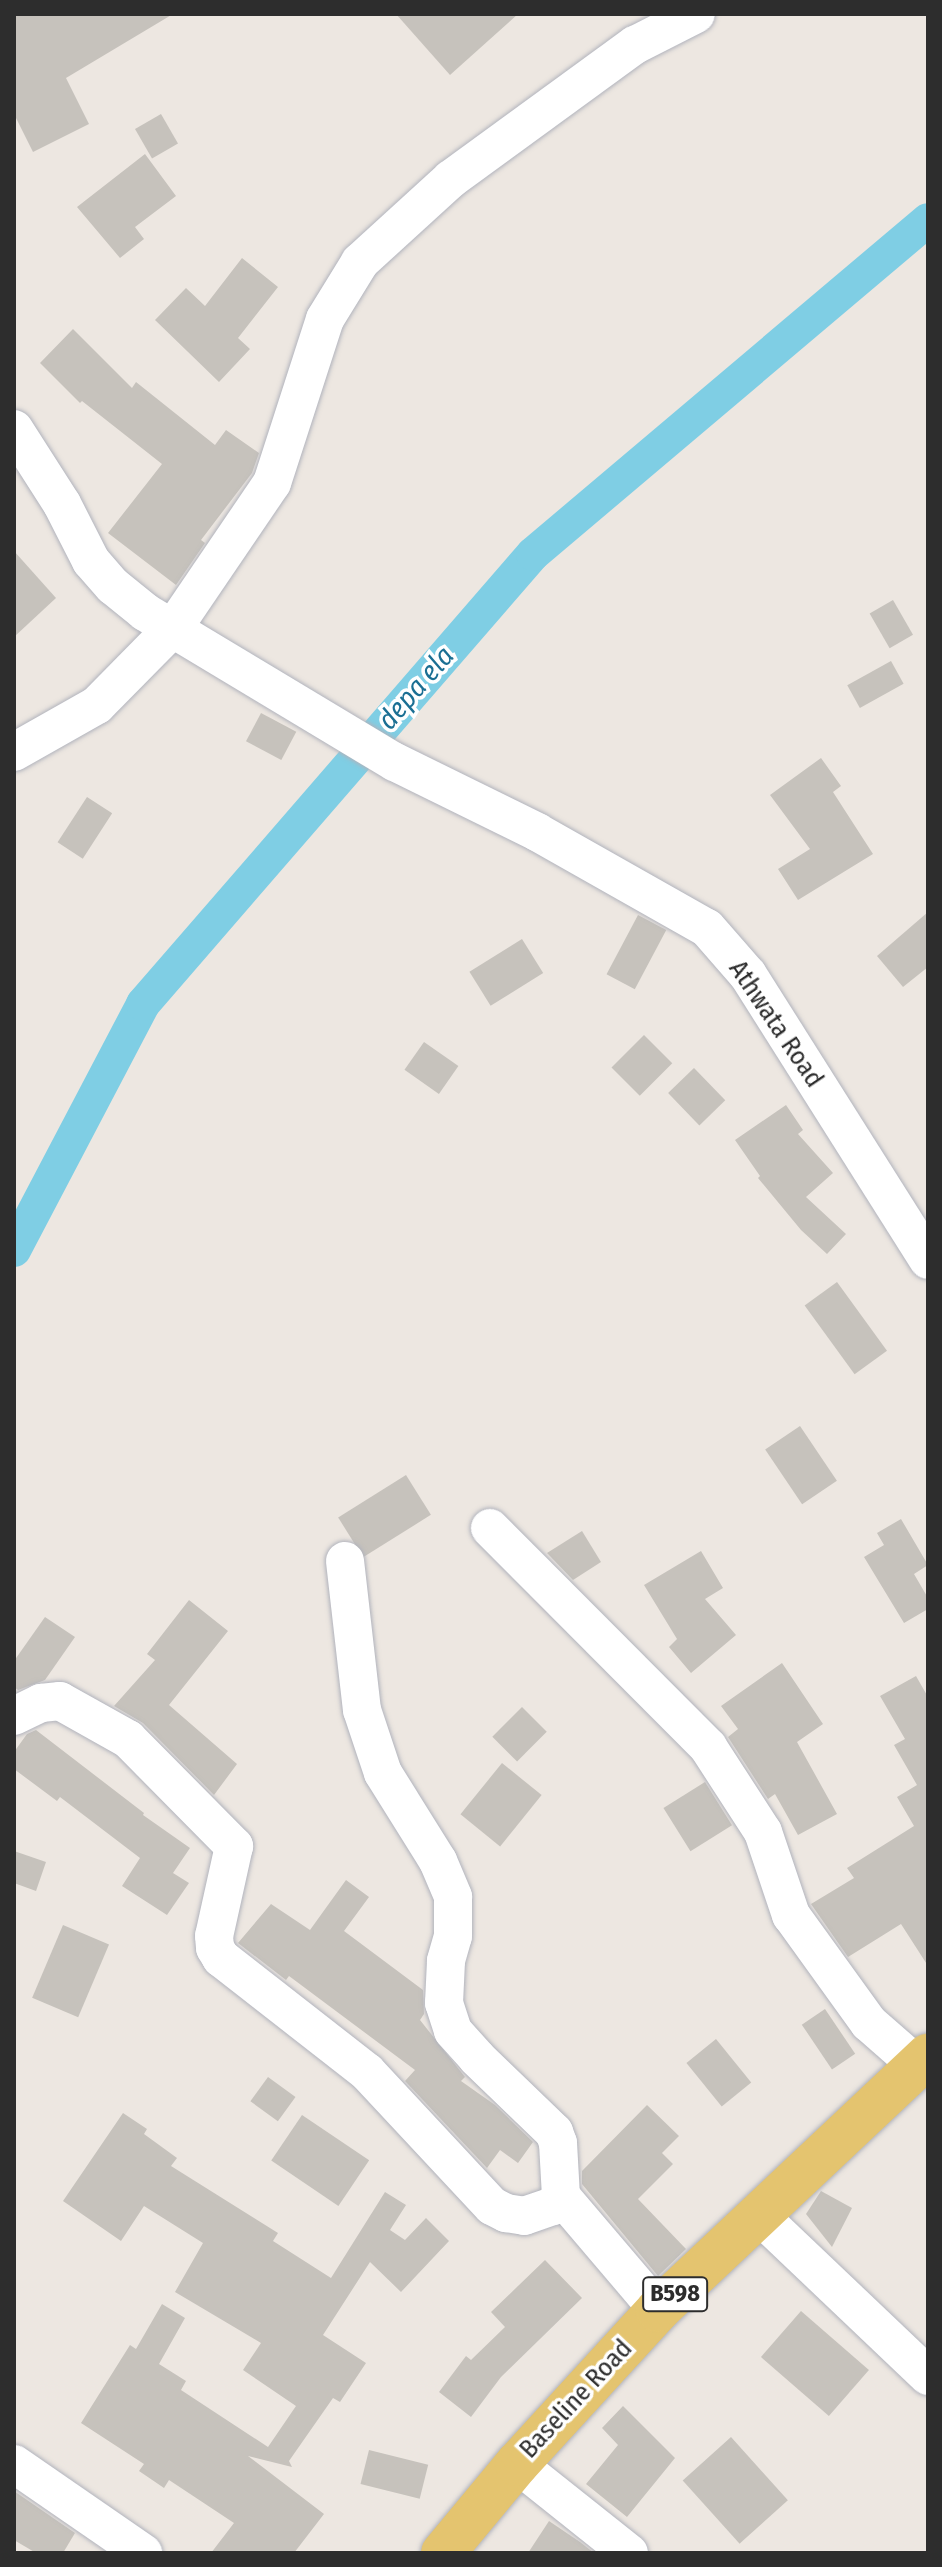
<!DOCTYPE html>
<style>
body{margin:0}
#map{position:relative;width:942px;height:2567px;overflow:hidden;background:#ede7e1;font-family:"Fira Sans Condensed",sans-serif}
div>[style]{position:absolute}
.canal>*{height:34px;margin:-17px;padding:0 17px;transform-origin:17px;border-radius:17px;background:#7fcee4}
.building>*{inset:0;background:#c6c2bc;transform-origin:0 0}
.roads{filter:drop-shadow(0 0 2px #b1b3bc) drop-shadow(0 0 2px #b1b3bc)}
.minor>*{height:38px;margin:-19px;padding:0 19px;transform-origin:19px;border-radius:19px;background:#fff}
.major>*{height:44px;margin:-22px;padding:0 22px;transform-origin:22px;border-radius:22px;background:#e4c46f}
span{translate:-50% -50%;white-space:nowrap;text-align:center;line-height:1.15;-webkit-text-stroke:7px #fff;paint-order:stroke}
.shield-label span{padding:2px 6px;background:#fff;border:2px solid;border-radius:6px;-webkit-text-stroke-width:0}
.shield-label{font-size:24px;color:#2d2d2d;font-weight:700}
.street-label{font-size:26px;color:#2d2d2d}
.water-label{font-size:28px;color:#1b6f93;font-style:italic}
.frame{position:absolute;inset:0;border:16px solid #2d2d2d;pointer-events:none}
</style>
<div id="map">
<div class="canal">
<i style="left:14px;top:1250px;width:278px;rotate:-62.3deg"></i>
<i style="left:143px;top:1004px;width:595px;rotate:-49.09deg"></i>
<i style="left:533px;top:554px;width:517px;rotate:-40.22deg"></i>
</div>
<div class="building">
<i style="clip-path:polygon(14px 14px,173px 14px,66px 78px,89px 124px,33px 152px,14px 114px)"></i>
<i style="clip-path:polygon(396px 14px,518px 14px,450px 75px)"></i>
<i style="left:161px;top:114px;width:34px;height:30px;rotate:60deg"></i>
<i style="clip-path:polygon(145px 154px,176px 196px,135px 227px,144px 239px,120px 258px,77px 207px)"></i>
<i style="clip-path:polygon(242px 258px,278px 287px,238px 338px,250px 349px,219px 382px,155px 320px,186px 288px,205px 306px)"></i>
<i style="clip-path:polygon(73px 329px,132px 388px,136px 382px,215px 445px,226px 430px,259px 453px,252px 473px,201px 540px,205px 543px,176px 585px,108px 533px,162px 464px,82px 401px,80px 403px,40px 363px)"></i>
<i style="clip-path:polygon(14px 551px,56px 598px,14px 637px)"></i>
<i style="left:893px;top:600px;width:40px;height:27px;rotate:60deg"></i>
<i style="left:891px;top:661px;width:26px;height:50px;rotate:61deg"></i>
<i style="left:261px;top:713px;width:40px;height:32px;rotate:28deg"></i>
<i style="clip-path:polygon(821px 758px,841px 786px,833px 792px,873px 854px,798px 900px,778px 869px,810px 849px,770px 795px)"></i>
<i style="left:87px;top:797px;width:30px;height:54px;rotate:33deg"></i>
<i style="clip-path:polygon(928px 912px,928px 967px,903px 987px,877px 956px)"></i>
<i style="left:638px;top:915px;width:32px;height:67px;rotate:28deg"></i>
<i style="left:522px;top:939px;width:40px;height:62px;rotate:58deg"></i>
<i style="left:644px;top:1035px;width:40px;height:46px;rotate:45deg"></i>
<i style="left:424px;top:1042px;width:42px;height:34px;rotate:35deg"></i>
<i style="left:694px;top:1068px;width:45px;height:36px;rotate:46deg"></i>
<i style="clip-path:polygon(786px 1105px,803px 1130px,798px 1134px,833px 1173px,806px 1197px,846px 1234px,827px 1254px,801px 1230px,758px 1178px,760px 1176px,735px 1140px)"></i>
<i style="left:837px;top:1282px;width:85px;height:40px;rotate:54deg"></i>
<i style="left:800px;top:1426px;width:66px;height:42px;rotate:56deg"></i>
<i style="left:406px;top:1475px;width:47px;height:80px;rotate:58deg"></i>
<i style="clip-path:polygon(901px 1519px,928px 1565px,914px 1574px,928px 1598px,928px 1609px,904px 1623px,864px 1557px,884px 1545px,877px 1533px)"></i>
<i style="clip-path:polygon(582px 1531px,601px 1562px,573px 1580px,547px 1553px)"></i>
<i style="clip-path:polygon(701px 1551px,723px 1588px,705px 1599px,736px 1635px,691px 1673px,669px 1647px,677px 1639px,644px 1585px)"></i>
<i style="clip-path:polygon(189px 1600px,228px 1631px,169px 1705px,237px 1764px,214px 1795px,143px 1723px,114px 1706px,155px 1660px,147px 1654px)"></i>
<i style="clip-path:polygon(45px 1617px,75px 1637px,45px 1680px,18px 1690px,14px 1687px,14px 1661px)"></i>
<i style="clip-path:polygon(782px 1663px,823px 1724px,797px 1742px,837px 1814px,798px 1835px,775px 1794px,768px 1799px,728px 1737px,738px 1729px,721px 1706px)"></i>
<i style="clip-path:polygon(916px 1676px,928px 1697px,928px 1966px,901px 1924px,848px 1957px,811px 1904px,854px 1878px,847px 1868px,914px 1826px,897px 1797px,917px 1785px,894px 1745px,905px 1739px,880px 1696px)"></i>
<i style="left:522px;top:1707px;width:35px;height:42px;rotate:45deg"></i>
<i style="clip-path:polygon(36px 1730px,144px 1813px,143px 1815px,190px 1848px,173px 1873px,189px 1883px,167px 1915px,122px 1886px,140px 1858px,60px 1797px,57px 1801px,14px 1769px,14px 1752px,27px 1734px)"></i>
<i style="left:502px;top:1763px;width:51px;height:66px;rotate:39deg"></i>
<i style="left:705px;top:1782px;width:51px;height:49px;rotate:58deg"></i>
<i style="clip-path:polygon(14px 1851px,46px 1862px,36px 1891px,14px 1883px)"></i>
<i style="clip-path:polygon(346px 1880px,369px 1897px,344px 1931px,423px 1990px,424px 2014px,420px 2020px,465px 2077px,461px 2081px,495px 2105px,533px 2142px,518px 2163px,500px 2150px,487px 2168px,405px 2081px,415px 2070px,289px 1976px,286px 1980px,238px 1943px,271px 1904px,310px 1930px)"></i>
<i style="left:63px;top:1925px;width:50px;height:79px;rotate:23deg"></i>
<i style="left:825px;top:2009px;width:54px;height:28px;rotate:56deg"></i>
<i style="left:716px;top:2039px;width:56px;height:38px;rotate:51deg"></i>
<i style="left:268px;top:2077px;width:34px;height:30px;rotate:36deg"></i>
<i style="clip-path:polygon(647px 2105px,679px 2136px,662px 2153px,673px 2164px,638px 2199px,686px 2249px,658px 2276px,582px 2184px,582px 2171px)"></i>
<i style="clip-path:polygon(123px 2113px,147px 2129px,144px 2134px,177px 2158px,171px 2166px,278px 2233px,273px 2241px,331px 2278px,385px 2192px,406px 2205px,390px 2230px,405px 2240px,426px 2218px,449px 2241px,401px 2292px,370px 2262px,323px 2335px,366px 2363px,340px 2402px,333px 2398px,289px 2461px,292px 2467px,248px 2456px,324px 2514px,294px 2553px,211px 2553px,234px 2523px,169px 2480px,164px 2488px,139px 2471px,144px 2464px,81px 2423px,130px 2345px,136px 2349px,162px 2304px,185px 2318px,159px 2364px,186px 2381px,181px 2390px,268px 2447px,296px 2406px,243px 2370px,261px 2343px,175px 2292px,203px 2243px,144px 2206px,121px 2241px,63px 2201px)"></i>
<i style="left:302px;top:2115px;width:81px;height:55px;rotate:34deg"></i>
<i style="clip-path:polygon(821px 2191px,852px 2208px,832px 2247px,806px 2214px)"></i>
<i style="clip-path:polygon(545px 2260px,582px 2298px,501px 2377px,471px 2417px,439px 2392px,466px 2356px,471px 2360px,505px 2327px,491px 2312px)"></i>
<i style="left:801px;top:2311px;width:90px;height:61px;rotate:41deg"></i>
<i style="clip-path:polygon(623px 2406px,675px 2458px,627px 2517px,586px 2484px,618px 2445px,602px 2428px)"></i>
<i style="left:731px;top:2437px;width:85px;height:65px;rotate:48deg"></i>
<i style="left:369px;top:2450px;width:61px;height:35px;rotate:14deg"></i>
<i style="clip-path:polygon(14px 2491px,75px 2533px,63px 2553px,36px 2553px,14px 2540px)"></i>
<i style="clip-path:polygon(549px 2521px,580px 2542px,594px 2553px,528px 2553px)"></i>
</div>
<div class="roads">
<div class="minor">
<i style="left:14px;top:429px;width:89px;rotate:57.4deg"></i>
<i style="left:62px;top:504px;width:64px;rotate:63deg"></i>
<i style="left:91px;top:561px;width:33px;rotate:49deg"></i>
<i style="left:113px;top:586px;width:41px;rotate:39.1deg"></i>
<i style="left:145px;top:612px;width:292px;rotate:31deg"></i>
<i style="left:395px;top:762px;width:158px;rotate:26.2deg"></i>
<i style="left:537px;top:832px;width:195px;rotate:29.5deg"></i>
<i style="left:707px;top:928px;width:62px;rotate:48.9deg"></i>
<i style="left:748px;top:975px;width:337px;rotate:57.7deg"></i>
<i style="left:14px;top:752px;width:95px;rotate:-29.5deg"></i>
<i style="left:97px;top:705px;width:110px;rotate:-45.4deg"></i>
<i style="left:174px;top:627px;width:174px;rotate:-55.8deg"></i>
<i style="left:272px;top:483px;width:172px;rotate:-72.1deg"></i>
<i style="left:325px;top:319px;width:67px;rotate:-58.4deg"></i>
<i style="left:360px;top:262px;width:123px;rotate:-42.4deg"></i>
<i style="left:451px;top:179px;width:228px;rotate:-36.1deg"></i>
<i style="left:635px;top:45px;width:68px;rotate:-26.9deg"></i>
<i style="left:490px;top:1528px;width:309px;rotate:45.1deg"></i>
<i style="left:708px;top:1747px;width:101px;rotate:57.1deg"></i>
<i style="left:763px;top:1832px;width:88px;rotate:71.4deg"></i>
<i style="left:791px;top:1915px;width:133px;rotate:54.2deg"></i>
<i style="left:869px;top:2023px;width:64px;rotate:41.2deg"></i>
<i style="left:345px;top:1561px;width:150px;rotate:83.5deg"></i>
<i style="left:362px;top:1710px;width:66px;rotate:71.6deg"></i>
<i style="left:383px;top:1773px;width:104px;rotate:58deg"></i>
<i style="left:438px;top:1861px;width:39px;rotate:67deg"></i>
<i style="left:453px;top:1897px;width:39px;rotate:90deg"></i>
<i style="left:453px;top:1936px;width:26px;rotate:106deg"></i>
<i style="left:446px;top:1961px;width:42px;rotate:92.7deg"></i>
<i style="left:444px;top:2003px;width:29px;rotate:72deg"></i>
<i style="left:453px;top:2031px;width:36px;rotate:48deg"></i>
<i style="left:477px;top:2058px;width:107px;rotate:43.9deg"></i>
<i style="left:554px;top:2132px;width:12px;rotate:70deg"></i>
<i style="left:558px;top:2143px;width:53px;rotate:86.8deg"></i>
<i style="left:14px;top:1716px;width:30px;rotate:-26deg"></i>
<i style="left:41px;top:1703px;width:19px;rotate:-6deg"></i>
<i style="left:60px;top:1701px;width:78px;rotate:29.2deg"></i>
<i style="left:128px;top:1739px;width:151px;rotate:45.3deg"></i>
<i style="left:234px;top:1846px;width:92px;rotate:102.5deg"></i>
<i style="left:214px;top:1936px;width:12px;rotate:85deg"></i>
<i style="left:215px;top:1948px;width:12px;rotate:59deg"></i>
<i style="left:221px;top:1958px;width:185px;rotate:38deg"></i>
<i style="left:367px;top:2072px;width:183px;rotate:47deg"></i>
<i style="left:492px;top:2206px;width:16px;rotate:27deg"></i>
<i style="left:506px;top:2213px;width:18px;rotate:9deg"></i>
<i style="left:524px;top:2216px;width:31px;rotate:-19deg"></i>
<i style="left:553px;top:2206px;width:13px;rotate:-51deg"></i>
<i style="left:561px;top:2196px;width:150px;rotate:49.6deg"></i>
<i style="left:760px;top:2216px;width:232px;rotate:43.6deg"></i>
<i style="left:14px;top:2464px;width:157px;rotate:34.6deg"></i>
<i style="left:517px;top:2464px;width:143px;rotate:38.5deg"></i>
</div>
<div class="major">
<i style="left:443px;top:2553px;width:116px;rotate:-50.3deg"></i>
<i style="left:517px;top:2464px;width:209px;rotate:-47.5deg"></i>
<i style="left:658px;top:2310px;width:371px;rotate:-43.3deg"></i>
</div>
</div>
<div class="shield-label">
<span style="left:675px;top:2294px">B598</span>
</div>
<div class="street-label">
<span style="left:776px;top:1024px;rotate:56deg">Athwata Road</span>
<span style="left:576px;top:2399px;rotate:-47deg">Baseline Road</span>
</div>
<div class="water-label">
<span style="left:416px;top:688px;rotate:-49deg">depa ela</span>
</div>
<div class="frame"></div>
</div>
